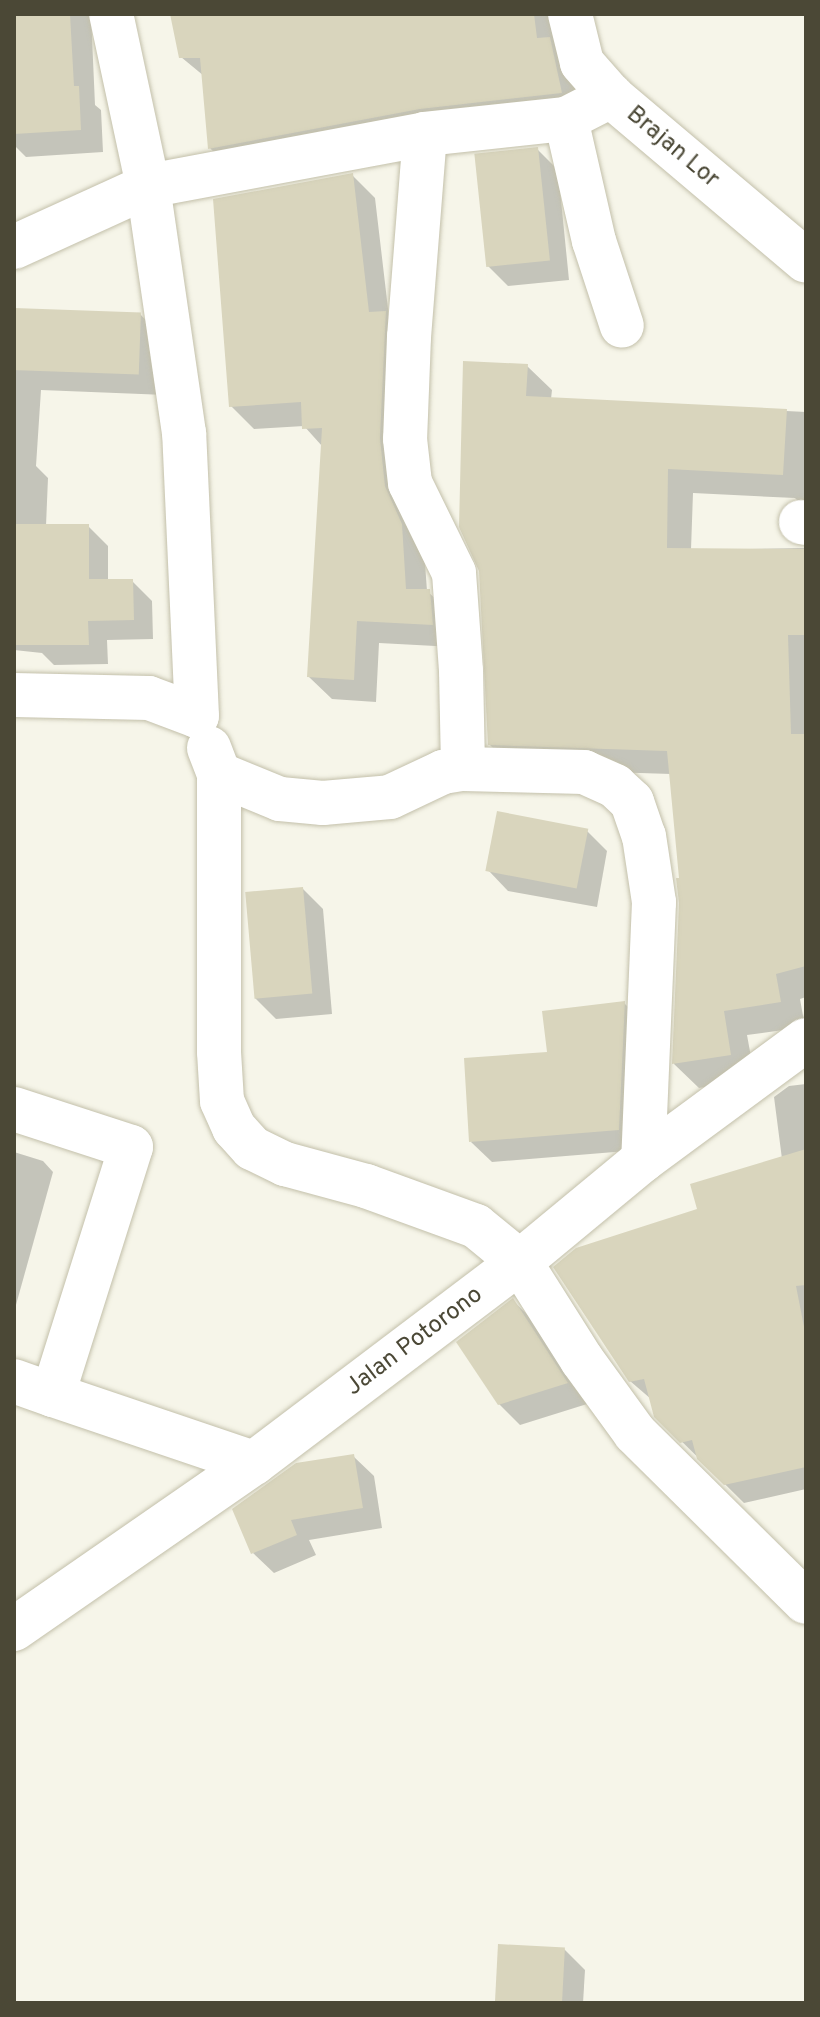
<!DOCTYPE html>
<style>
body{margin:0}
#map{position:relative;width:820px;height:2017px;overflow:hidden;background:#f6f5e9;font-family:Overpass,sans-serif}
div>[style]{position:absolute}
.shadow>*{inset:0;background:#0003}
.building>*{inset:0;background:#d9d5bd;transform-origin:0 0}
.roads{filter:drop-shadow(0 0 2px #c3c0aa) drop-shadow(0 0 2px #c3c0aa)}
.minor>*{height:44px;margin:-22px;padding:0 22px;transform-origin:22px;border-radius:22px;background:#fff}
span{translate:-50% -50%;white-space:nowrap;text-align:center;line-height:1.15;-webkit-text-stroke:6px #fff;paint-order:stroke}
.street-label{font-size:24px;color:#4b4836}
.frame{position:absolute;inset:0;border:16px solid #4b4836;pointer-events:none}
</style>
<div id="map">
<div class="shadow">
<i style="clip-path:polygon(14px 14px,91px 14px,95px 105px,101px 110px,103px 152px,26px 157px,14px 145px)"></i>
<i style="clip-path:polygon(172px 14px,550px 14px,568px 58px,580px 112px,229px 168px,210px 148px,204px 76px,181px 57px)"></i>
<i style="clip-path:polygon(537px 149px,558px 170px,569px 280px,508px 286px,488px 266px)"></i>
<i style="clip-path:polygon(352px 175px,375px 198px,389px 317px,424px 549px,427px 591px,452px 614px,454px 647px,379px 643px,376px 702px,332px 699px,309px 677px,322px 446px,304px 426px,254px 429px,231px 406px)"></i>
<i style="clip-path:polygon(14px 309px,140px 314px,160px 335px,166px 395px,41px 390px,36px 466px,48px 478px,46px 526px,88px 526px,108px 546px,108px 581px,132px 581px,152px 601px,153px 639px,107px 640px,108px 664px,54px 665px,42px 653px,14px 650px)"></i>
<i style="clip-path:polygon(527px 366px,552px 390px,551px 399px,806px 412px,806px 509px,795px 498px,693px 493px,691px 550px,806px 548px,806px 997px,800px 999px,805px 1027px,747px 1035px,755px 1079px,699px 1088px,674px 1064px,681px 880px,671px 774px,514px 769px,489px 744px)"></i>
<i style="clip-path:polygon(587px 831px,607px 851px,597px 907px,508px 891px,488px 870px)"></i>
<i style="clip-path:polygon(303px 889px,323px 909px,332px 1014px,276px 1019px,255px 998px)"></i>
<i style="clip-path:polygon(624px 1003px,644px 1023px,639px 1150px,492px 1162px,471px 1142px,549px 1054px)"></i>
<i style="clip-path:polygon(806px 1084px,806px 1489px,744px 1503px,656px 1416px,651px 1399px,630px 1381px,699px 1210px,782px 1159px,774px 1097px,789px 1086px)"></i>
<i style="clip-path:polygon(14px 1152px,43px 1161px,53px 1172px,14px 1312px)"></i>
<i style="clip-path:polygon(513px 1301px,534px 1321px,587px 1404px,520px 1425px,499px 1404px)"></i>
<i style="clip-path:polygon(353px 1456px,374px 1476px,382px 1528px,309px 1540px,316px 1555px,274px 1573px,253px 1553px)"></i>
<i style="clip-path:polygon(564px 1949px,585px 1970px,583px 2003px,497px 2003px)"></i>
</div>
<div class="building">
<i style="clip-path:polygon(14px 14px,70px 14px,74px 86px,79px 86px,81px 130px,14px 134px)"></i>
<i style="clip-path:polygon(170px 14px,534px 14px,537px 38px,550px 37px,562px 93px,420px 109px,208px 149px,200px 58px,179px 58px)"></i>
<i style="left:538px;top:147px;width:114px;height:64px;rotate:84deg"></i>
<i style="clip-path:polygon(353px 173px,369px 312px,386px 311px,380px 438px,385px 486px,402px 524px,406px 589px,430px 589px,433px 625px,357px 621px,354px 680px,307px 677px,322px 428px,302px 429px,301px 402px,229px 407px,213px 199px)"></i>
<i style="left:14px;top:308px;width:127px;height:62px;rotate:2deg"></i>
<i style="clip-path:polygon(463px 361px,528px 364px,526px 396px,787px 409px,783px 475px,668px 469px,667px 548px,806px 549px,806px 635px,788px 635px,791px 734px,806px 734px,806px 966px,776px 974px,781px 1002px,724px 1011px,731px 1055px,672px 1064px,679px 903px,676px 878px,679px 878px,667px 751px,488px 745px,479px 571px,459px 527px)"></i>
<i style="clip-path:polygon(14px 524px,89px 524px,89px 579px,133px 579px,134px 620px,88px 621px,89px 645px,14px 645px)"></i>
<i style="left:497px;top:811px;width:93px;height:61px;rotate:11deg"></i>
<i style="left:303px;top:887px;width:107px;height:58px;rotate:85deg"></i>
<i style="clip-path:polygon(625px 1001px,619px 1130px,469px 1142px,464px 1058px,547px 1052px,542px 1011px)"></i>
<i style="clip-path:polygon(806px 1149px,806px 1285px,796px 1286px,806px 1337px,806px 1467px,724px 1485px,697px 1459px,692px 1440px,680px 1443px,654px 1417px,644px 1379px,629px 1382px,553px 1267px,576px 1248px,697px 1209px,690px 1184px)"></i>
<i style="clip-path:polygon(513px 1298px,568px 1383px,498px 1405px,456px 1342px)"></i>
<i style="clip-path:polygon(354px 1454px,363px 1508px,291px 1520px,297px 1535px,251px 1554px,232px 1509px,296px 1463px)"></i>
<i style="left:498px;top:1944px;width:67px;height:59px;rotate:3deg"></i>
</div>
<div class="roads">
<div class="minor">
<i style="left:570px;top:14px;width:50px;rotate:76.2deg"></i>
<i style="left:582px;top:63px;width:44px;rotate:48.7deg"></i>
<i style="left:611px;top:96px;width:255px;rotate:40.2deg"></i>
<i style="left:566px;top:119px;width:125px;rotate:77.1deg"></i>
<i style="left:594px;top:241px;width:89px;rotate:71.8deg"></i>
<i style="left:425px;top:134px;width:204px;rotate:94.5deg"></i>
<i style="left:409px;top:337px;width:102px;rotate:92.2deg"></i>
<i style="left:405px;top:439px;width:44px;rotate:83.5deg"></i>
<i style="left:410px;top:483px;width:100px;rotate:63.9deg"></i>
<i style="left:454px;top:573px;width:98px;rotate:85.9deg"></i>
<i style="left:461px;top:671px;width:98px;rotate:88.8deg"></i>
<i style="left:14px;top:247px;width:147px;rotate:-24.5deg"></i>
<i style="left:148px;top:186px;width:176px;rotate:-102.1deg"></i>
<i style="left:801px;top:522px;width:5px;rotate:11deg"></i>
<i style="left:14px;top:695px;width:135px;rotate:1.3deg"></i>
<i style="left:149px;top:698px;width:51px;rotate:20.6deg"></i>
<i style="left:197px;top:716px;width:283px;rotate:-92.6deg"></i>
<i style="left:184px;top:433px;width:250px;rotate:-98.3deg"></i>
<i style="left:148px;top:186px;width:282px;rotate:-10.6deg"></i>
<i style="left:425px;top:134px;width:142px;rotate:-6.1deg"></i>
<i style="left:566px;top:119px;width:51px;rotate:-27.1deg"></i>
<i style="left:209px;top:748px;width:28px;rotate:69deg"></i>
<i style="left:219px;top:774px;width:66px;rotate:22.3deg"></i>
<i style="left:280px;top:799px;width:43px;rotate:5.3deg"></i>
<i style="left:323px;top:803px;width:67px;rotate:-5.1deg"></i>
<i style="left:390px;top:797px;width:59px;rotate:-25.3deg"></i>
<i style="left:443px;top:772px;width:20px;rotate:-9deg"></i>
<i style="left:463px;top:769px;width:121px;rotate:1.4deg"></i>
<i style="left:584px;top:772px;width:34px;rotate:24deg"></i>
<i style="left:615px;top:786px;width:23px;rotate:43deg"></i>
<i style="left:632px;top:802px;width:36px;rotate:71deg"></i>
<i style="left:644px;top:836px;width:67px;rotate:81.4deg"></i>
<i style="left:654px;top:902px;width:258px;rotate:92.4deg"></i>
<i style="left:219px;top:774px;width:278px;rotate:90deg"></i>
<i style="left:219px;top:1052px;width:49px;rotate:86.5deg"></i>
<i style="left:222px;top:1101px;width:30px;rotate:66deg"></i>
<i style="left:234px;top:1128px;width:27px;rotate:48deg"></i>
<i style="left:252px;top:1148px;width:37px;rotate:26deg"></i>
<i style="left:285px;top:1164px;width:84px;rotate:15.2deg"></i>
<i style="left:366px;top:1186px;width:117px;rotate:20deg"></i>
<i style="left:476px;top:1226px;width:57px;rotate:39.3deg"></i>
<i style="left:520px;top:1262px;width:116px;rotate:57.7deg"></i>
<i style="left:582px;top:1360px;width:90px;rotate:54deg"></i>
<i style="left:635px;top:1433px;width:240px;rotate:44.7deg"></i>
<i style="left:14px;top:1109px;width:123px;rotate:18deg"></i>
<i style="left:131px;top:1147px;width:260px;rotate:107.5deg"></i>
<i style="left:53px;top:1395px;width:41px;rotate:-160.3deg"></i>
<i style="left:53px;top:1395px;width:212px;rotate:18.7deg"></i>
<i style="left:14px;top:1629px;width:292px;rotate:-34.7deg"></i>
<i style="left:254px;top:1463px;width:328px;rotate:-37.1deg"></i>
<i style="left:516px;top:1265px;width:165px;rotate:-39.6deg"></i>
<i style="left:643px;top:1160px;width:202px;rotate:-36.4deg"></i>
</div>
</div>
<div class="street-label">
<span style="left:672px;top:148px;rotate:40deg">Brajan Lor</span>
<span style="left:415px;top:1342px;rotate:-37deg">Jalan Potorono</span>
</div>
<div class="frame"></div>
</div>
